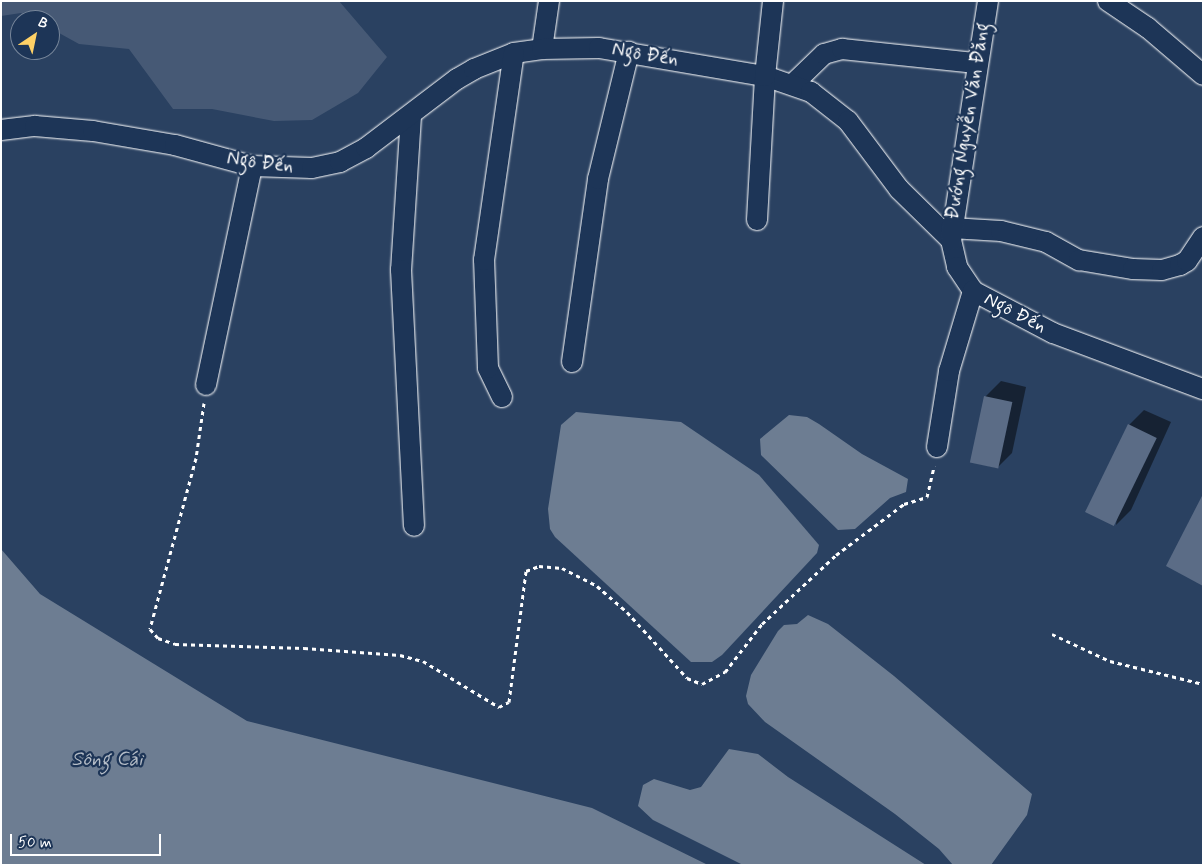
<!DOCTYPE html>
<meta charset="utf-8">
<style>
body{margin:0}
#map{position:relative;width:1204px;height:866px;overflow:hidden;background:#2a4161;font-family:Mynerve,sans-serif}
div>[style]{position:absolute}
.green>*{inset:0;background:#465975}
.water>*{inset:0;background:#6d7d92}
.shadow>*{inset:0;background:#0007}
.building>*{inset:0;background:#5b6c86;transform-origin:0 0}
.path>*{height:3px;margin-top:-1.5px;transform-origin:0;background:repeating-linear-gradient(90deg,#fff 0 4px,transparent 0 8px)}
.roads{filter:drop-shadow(0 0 1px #fff) drop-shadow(0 0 1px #fff)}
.minor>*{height:20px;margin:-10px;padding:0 10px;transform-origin:10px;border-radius:10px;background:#1d3557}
span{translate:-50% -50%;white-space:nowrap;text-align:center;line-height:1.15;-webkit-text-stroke:4.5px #1d3557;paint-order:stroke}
.street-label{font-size:19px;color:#fff}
.water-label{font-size:20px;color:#b6bec8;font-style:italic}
.frame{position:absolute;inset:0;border:2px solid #fff;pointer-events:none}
.north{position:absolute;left:10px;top:10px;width:50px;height:50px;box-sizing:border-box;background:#1d3557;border:1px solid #77869a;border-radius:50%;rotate:34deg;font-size:14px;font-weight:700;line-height:20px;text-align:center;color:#fff}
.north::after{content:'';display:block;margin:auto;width:18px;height:22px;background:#ffd166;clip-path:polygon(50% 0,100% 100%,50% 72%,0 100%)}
.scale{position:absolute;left:10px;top:834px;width:151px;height:22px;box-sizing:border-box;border:2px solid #fff;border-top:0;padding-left:6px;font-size:15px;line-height:18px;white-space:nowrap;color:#fff;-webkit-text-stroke:4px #1d3557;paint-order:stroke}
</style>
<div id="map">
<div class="green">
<div style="clip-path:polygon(1px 1px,339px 1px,387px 57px,358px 93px,312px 120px,274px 121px,212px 109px,173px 109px,129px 49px,79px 44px,50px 28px,50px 20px,34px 20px,21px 13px,1px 16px)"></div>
</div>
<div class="water">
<div style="clip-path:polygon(576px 412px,681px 422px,759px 475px,819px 545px,817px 553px,722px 655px,712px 662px,691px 662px,555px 537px,550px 529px,548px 509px,561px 425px)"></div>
<div style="clip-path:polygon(789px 415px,807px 417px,819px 424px,862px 454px,908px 479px,906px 492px,890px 498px,855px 529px,838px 530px,761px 455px,760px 439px)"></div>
<div style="clip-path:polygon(1px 549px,40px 594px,247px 721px,592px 808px,708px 865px,1px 865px)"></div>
<div style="clip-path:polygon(808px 615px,828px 624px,894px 676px,1032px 794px,1027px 815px,991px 865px,953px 865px,939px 849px,895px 814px,765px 722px,748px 704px,746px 696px,751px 675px,778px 631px,784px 625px,797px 624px)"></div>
<div style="clip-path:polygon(729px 749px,758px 754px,788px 777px,926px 865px,743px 865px,653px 820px,638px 806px,643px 785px,654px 779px,690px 790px,701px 787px)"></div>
</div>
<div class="shadow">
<div style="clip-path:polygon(1001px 381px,1026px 387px,1012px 453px,997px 468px,971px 462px,986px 396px)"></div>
<div style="clip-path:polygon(1144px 410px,1171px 422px,1131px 510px,1116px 525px,1129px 425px)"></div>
</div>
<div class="building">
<div style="left:984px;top:396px;width:29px;height:68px;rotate:12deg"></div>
<div style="left:1128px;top:424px;width:32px;height:98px;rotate:26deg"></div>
<div style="clip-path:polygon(1203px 494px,1203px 586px,1166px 566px)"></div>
</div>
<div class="path">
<div style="left:204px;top:403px;width:56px;rotate:98.3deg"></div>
<div style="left:196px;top:458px;width:177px;rotate:105.1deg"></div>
<div style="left:150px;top:629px;width:12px;rotate:48deg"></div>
<div style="left:158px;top:638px;width:18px;rotate:19deg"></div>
<div style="left:175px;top:644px;width:129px;rotate:1.8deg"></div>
<div style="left:304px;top:648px;width:96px;rotate:4.2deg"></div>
<div style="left:400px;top:655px;width:24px;rotate:15deg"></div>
<div style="left:423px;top:661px;width:89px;rotate:31.2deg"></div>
<div style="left:499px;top:707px;width:11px;rotate:-27deg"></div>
<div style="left:509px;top:702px;width:132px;rotate:-82.6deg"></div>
<div style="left:526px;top:571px;width:14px;rotate:-21deg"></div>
<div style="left:539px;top:566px;width:23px;rotate:5deg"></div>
<div style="left:562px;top:568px;width:39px;rotate:27deg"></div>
<div style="left:597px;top:586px;width:40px;rotate:41deg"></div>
<div style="left:627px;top:612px;width:89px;rotate:47.7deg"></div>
<div style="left:687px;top:678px;width:16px;rotate:22deg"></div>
<div style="left:702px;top:684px;width:26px;rotate:-28deg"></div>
<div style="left:725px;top:672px;width:61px;rotate:-52.4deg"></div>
<div style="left:762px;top:624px;width:101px;rotate:-43deg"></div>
<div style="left:836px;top:555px;width:85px;rotate:-36.9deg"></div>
<div style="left:904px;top:504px;width:24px;rotate:-17deg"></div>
<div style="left:927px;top:497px;width:32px;rotate:-77deg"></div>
<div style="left:1052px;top:634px;width:64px;rotate:25deg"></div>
<div style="left:1110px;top:661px;width:96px;rotate:13.9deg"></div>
</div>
<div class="roads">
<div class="minor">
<div style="left:1108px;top:1px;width:48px;rotate:34deg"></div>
<div style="left:1148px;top:28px;width:72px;rotate:40.5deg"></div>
<div style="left:542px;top:49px;width:49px;rotate:-81.7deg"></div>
<div style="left:793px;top:84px;width:43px;rotate:-44.1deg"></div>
<div style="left:824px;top:54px;width:19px;rotate:-16deg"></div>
<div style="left:842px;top:49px;width:135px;rotate:6deg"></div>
<div style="left:411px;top:116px;width:154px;rotate:93.7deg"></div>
<div style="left:401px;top:270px;width:256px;rotate:87.1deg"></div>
<div style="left:1px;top:130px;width:34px;rotate:-7deg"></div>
<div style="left:35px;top:126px;width:58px;rotate:4.9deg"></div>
<div style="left:93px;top:131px;width:83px;rotate:9.7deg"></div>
<div style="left:175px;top:145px;width:80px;rotate:15.3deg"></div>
<div style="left:252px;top:166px;width:60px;rotate:1.9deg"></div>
<div style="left:312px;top:168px;width:29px;rotate:-12deg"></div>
<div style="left:340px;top:162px;width:30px;rotate:-28deg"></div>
<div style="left:366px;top:148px;width:114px;rotate:-37.2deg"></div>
<div style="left:457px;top:79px;width:20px;rotate:-30deg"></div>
<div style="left:474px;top:69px;width:43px;rotate:-21.8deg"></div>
<div style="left:514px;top:53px;width:28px;rotate:-8deg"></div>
<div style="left:542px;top:49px;width:57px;rotate:-1deg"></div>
<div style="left:599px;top:48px;width:168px;rotate:9.6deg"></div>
<div style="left:765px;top:76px;width:49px;rotate:19.2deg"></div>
<div style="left:811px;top:92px;width:47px;rotate:38.1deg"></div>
<div style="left:848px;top:121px;width:85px;rotate:53.1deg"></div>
<div style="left:899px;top:189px;width:73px;rotate:44.4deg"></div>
<div style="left:951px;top:240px;width:28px;rotate:77deg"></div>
<div style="left:957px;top:267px;width:29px;rotate:56deg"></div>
<div style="left:973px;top:291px;width:90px;rotate:27.7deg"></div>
<div style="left:1053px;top:333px;width:160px;rotate:20.5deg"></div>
<div style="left:757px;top:220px;width:144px;rotate:-86.8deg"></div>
<div style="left:765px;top:76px;width:75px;rotate:-83.9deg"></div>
<div style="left:951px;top:228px;width:50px;rotate:3.4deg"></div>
<div style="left:1001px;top:231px;width:46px;rotate:13.7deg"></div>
<div style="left:1046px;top:242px;width:38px;rotate:29deg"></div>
<div style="left:1079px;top:260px;width:55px;rotate:9.5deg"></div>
<div style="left:1133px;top:269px;width:29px;rotate:2deg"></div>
<div style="left:1162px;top:270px;width:19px;rotate:-16deg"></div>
<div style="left:1180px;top:265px;width:8px;rotate:-30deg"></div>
<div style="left:1187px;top:261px;width:29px;rotate:-56deg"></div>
<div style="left:951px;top:240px;width:242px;rotate:-81.2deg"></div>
<div style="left:572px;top:362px;width:185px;rotate:-81.9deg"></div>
<div style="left:598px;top:179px;width:131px;rotate:-76.3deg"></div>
<div style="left:206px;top:385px;width:224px;rotate:-78.1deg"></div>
<div style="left:502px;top:397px;width:32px;rotate:-116deg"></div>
<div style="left:488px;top:368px;width:108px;rotate:-92.1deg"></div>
<div style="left:484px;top:260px;width:209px;rotate:-81.8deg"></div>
<div style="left:937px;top:447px;width:77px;rotate:-81deg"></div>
<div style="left:949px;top:371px;width:84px;rotate:-73.3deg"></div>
</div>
</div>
<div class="street-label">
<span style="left:645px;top:55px;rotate:9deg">Ngô Đến</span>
<span style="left:968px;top:121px;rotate:-81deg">Đướng Nguyễn Văn Đăng</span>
<span style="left:260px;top:163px;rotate:7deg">Ngô Đến</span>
<span style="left:1015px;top:313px;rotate:27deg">Ngô Đến</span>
</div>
<div class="water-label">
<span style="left:107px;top:759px">Sông Cái</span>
</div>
<div class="frame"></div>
<div class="north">B</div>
<div class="scale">50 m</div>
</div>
